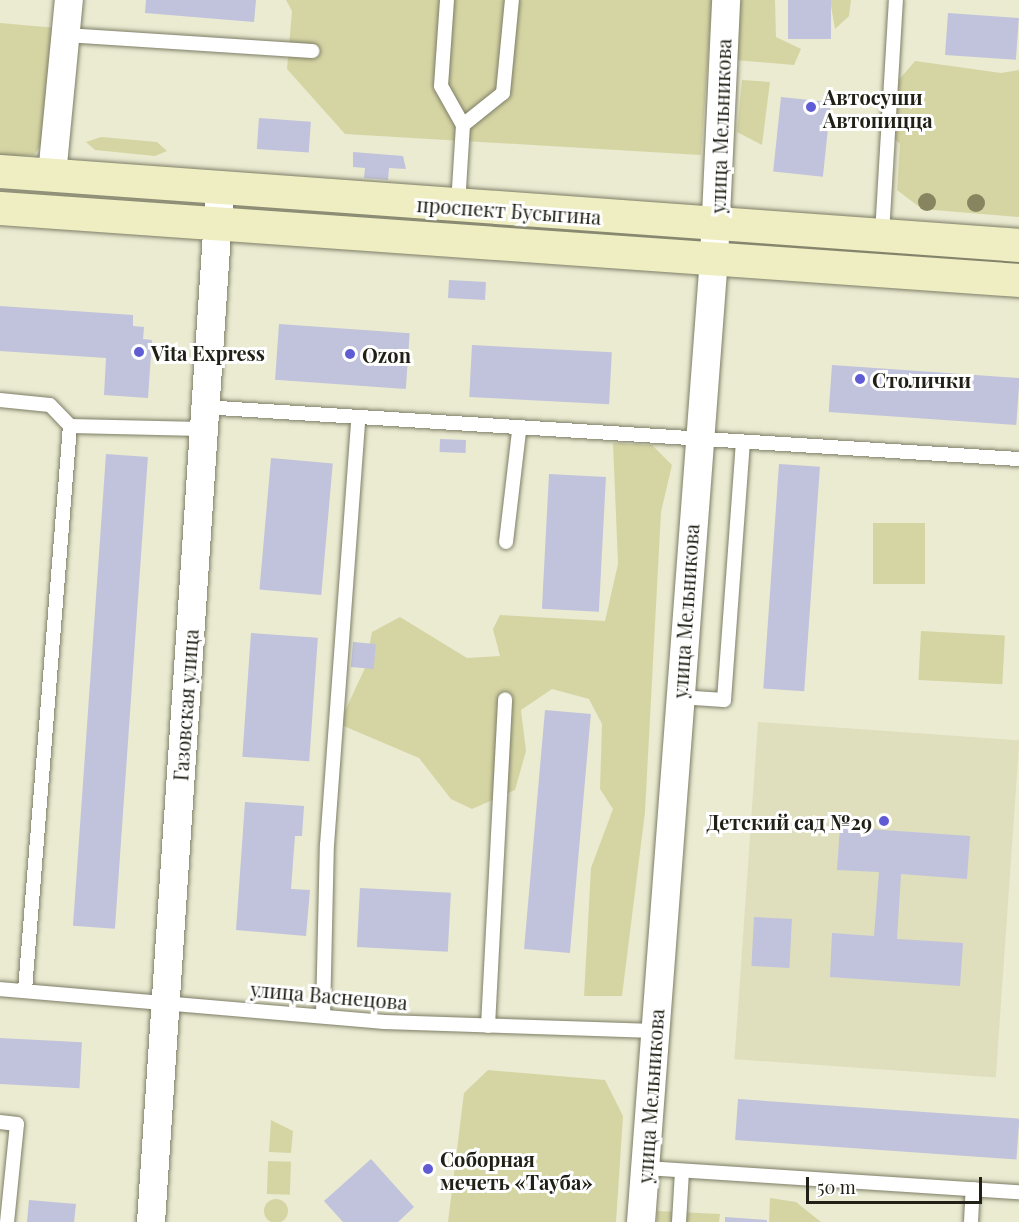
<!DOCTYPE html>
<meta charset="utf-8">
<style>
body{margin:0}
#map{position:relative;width:1019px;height:1222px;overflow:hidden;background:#eaebd1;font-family:"Playfair Display",serif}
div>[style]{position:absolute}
.built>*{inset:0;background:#dfdfbe;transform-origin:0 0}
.green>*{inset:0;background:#d5d5a4;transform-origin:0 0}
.round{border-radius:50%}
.building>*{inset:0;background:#c0c3db;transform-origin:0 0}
.roads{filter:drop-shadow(0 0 2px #7e7e67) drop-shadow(0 0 2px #7e7e67)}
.lane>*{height:14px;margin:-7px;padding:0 7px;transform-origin:7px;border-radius:7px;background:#fff}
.street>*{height:28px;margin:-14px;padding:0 14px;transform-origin:14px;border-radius:14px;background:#fff}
.secondary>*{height:33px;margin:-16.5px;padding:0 16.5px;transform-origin:16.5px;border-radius:16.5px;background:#efeec2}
.trees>*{width:18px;height:18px;margin:-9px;border-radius:50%;background:#86855f}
.dots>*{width:16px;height:16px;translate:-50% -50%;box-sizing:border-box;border:3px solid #fff;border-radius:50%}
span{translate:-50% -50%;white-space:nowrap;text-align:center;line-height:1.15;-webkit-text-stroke:6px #fff;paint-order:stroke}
.poi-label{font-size:20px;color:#202016;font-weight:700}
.left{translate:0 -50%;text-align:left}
.right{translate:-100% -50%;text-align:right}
.street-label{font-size:20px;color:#202016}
.scale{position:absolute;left:806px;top:1177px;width:176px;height:27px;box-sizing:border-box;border:3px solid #202016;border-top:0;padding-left:8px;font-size:18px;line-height:21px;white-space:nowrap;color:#202016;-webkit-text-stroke:4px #fff;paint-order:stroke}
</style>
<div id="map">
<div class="built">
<div style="left:758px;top:722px;width:262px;height:338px;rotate:4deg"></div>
</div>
<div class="green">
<div style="clip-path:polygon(286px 0,712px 0,701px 155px,345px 134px,287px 69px,292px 11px)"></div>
<div style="clip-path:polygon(723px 0,775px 0,776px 37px,801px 49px,794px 65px,735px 60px)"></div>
<div style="clip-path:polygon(830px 0,851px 0,849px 16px,835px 29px)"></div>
<div style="clip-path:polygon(0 23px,57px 28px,43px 142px,34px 155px,0 157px)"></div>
<div style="clip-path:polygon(915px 61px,1001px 73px,1019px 70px,1019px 217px,922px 209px,897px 190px,900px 144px,880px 125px,881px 101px)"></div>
<div style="clip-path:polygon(742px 80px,770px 82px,762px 145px,737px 132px)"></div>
<div style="clip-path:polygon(101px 137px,157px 142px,167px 151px,155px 156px,95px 150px,86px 142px)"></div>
<div style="clip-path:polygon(613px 443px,652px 445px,672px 465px,661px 512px,645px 812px,622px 996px,584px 996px,591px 868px,613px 809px,600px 789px,602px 724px,589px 699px,552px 689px,521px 710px,526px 751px,515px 790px,472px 809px,451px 799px,419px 758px,339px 724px,365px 668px,372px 632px,400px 617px,467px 658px,500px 656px,493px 629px,500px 615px,605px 621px,618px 564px)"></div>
<div style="left:925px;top:523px;width:61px;height:52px;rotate:90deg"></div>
<div style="left:921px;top:631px;width:84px;height:49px;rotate:3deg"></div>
<div style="clip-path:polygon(488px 1070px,605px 1080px,623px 1116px,616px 1222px,448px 1222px,464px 1093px)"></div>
<div style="clip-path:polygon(271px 1120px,293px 1131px,291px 1153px,269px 1152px)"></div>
<div style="left:268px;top:1161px;width:23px;height:33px;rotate:2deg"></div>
<div style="clip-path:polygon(770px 1198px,796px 1202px,821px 1222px,769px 1222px)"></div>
<div class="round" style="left:264px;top:1199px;width:24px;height:24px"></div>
<div style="clip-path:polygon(657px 1211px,720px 1214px,719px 1222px,657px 1222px)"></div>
</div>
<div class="building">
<div style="clip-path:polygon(146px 0,256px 0,254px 22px,145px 13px)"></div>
<div style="left:788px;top:0;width:43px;height:39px"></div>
<div style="left:948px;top:13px;width:71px;height:42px;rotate:4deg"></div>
<div style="left:781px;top:97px;width:50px;height:75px;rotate:6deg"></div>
<div style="left:259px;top:118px;width:52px;height:31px;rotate:4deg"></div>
<div style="clip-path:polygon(353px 152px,403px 156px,406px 169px,389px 168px,388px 180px,364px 178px,365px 168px,353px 167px)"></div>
<div style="left:449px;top:280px;width:37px;height:18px;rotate:3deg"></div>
<div style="clip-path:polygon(0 306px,133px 315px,133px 326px,144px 327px,143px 339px,152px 340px,148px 398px,104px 395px,106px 358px,0 351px)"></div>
<div style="left:279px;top:324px;width:131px;height:56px;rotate:4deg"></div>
<div style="left:472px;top:345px;width:140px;height:52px;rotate:3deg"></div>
<div style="left:832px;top:365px;width:188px;height:47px;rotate:4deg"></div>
<div style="left:440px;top:439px;width:26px;height:13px;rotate:2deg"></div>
<div style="left:106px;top:454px;width:42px;height:473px;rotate:4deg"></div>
<div style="left:271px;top:458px;width:62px;height:132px;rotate:5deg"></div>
<div style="left:779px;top:464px;width:41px;height:225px;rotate:4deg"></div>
<div style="left:549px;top:474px;width:57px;height:135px;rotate:3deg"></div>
<div style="left:251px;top:633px;width:67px;height:124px;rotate:4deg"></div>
<div style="left:353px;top:642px;width:23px;height:25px;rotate:5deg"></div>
<div style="left:545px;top:710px;width:46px;height:240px;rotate:5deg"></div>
<div style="clip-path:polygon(245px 802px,304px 806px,302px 836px,295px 836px,291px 889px,310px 890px,306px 936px,236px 930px)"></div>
<div style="clip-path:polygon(840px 827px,970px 836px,967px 879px,901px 874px,897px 939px,963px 943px,960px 986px,830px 977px,832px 933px,874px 936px,879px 872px,837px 870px)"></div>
<div style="left:360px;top:888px;width:91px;height:59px;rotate:3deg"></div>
<div style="left:754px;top:917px;width:38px;height:49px;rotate:3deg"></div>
<div style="left:0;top:1038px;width:82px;height:46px;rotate:3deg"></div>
<div style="left:738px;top:1099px;width:282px;height:41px;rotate:4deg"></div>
<div style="clip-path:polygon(371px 1159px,414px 1207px,398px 1222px,343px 1222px,324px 1201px)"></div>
<div style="clip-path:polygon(29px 1200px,76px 1204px,74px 1222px,27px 1222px)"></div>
<div style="clip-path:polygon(725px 1217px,767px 1220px,767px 1222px,725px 1222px)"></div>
</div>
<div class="roads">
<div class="lane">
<div style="left:447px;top:0;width:86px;rotate:94deg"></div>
<div style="left:441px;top:86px;width:45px;rotate:60.6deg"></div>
<div style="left:463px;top:125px;width:80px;rotate:93.6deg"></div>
<div style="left:65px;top:35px;width:248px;rotate:3.7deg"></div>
<div style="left:463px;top:125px;width:51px;rotate:-38.7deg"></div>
<div style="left:503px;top:93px;width:93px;rotate:-84.5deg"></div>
<div style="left:882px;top:234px;width:234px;rotate:-86.6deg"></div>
<div style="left:0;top:400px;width:50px;rotate:5.7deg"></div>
<div style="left:50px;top:405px;width:29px;rotate:46deg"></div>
<div style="left:70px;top:426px;width:132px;rotate:1.3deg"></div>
<div style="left:203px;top:407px;width:818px;rotate:3.65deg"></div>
<div style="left:506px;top:542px;width:112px;rotate:-83.3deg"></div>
<div style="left:679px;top:697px;width:45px;rotate:3.8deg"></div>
<div style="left:724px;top:700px;width:257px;rotate:-85.8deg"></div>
<div style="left:0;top:989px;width:385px;rotate:4.9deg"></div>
<div style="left:384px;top:1022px;width:271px;rotate:1.9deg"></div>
<div style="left:25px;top:990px;width:566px;rotate:-85.44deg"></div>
<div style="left:323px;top:1016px;width:171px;rotate:-88.7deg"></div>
<div style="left:327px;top:845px;width:426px;rotate:-85.8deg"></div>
<div style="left:488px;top:1026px;width:327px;rotate:-87deg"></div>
<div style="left:0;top:1122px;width:17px;rotate:7deg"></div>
<div style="left:17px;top:1124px;width:99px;rotate:95.8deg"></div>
<div style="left:645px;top:1168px;width:375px;rotate:3.7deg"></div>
<div style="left:679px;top:1222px;width:51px;rotate:-86.6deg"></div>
<div style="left:971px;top:1222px;width:33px;rotate:-87deg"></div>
</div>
<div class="street">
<div style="left:52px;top:175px;width:176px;rotate:-84.5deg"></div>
<div style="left:151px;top:1222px;width:1036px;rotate:-86.18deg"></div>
<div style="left:641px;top:1222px;width:967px;rotate:-85.67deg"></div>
<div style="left:714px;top:258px;width:258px;rotate:-87.3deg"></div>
</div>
<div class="secondary">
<div style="left:0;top:171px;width:1022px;rotate:4.15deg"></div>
<div style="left:0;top:208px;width:1022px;rotate:4.04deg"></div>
</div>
</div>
<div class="trees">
<div style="left:927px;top:202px"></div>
<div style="left:976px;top:203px"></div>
</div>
<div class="dots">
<div style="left:811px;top:107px;background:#5f5cd4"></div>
<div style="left:139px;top:352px;background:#5f5cd4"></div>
<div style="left:350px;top:354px;background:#5f5cd4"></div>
<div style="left:860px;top:379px;background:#5f5cd4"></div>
<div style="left:884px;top:821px;background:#5f5cd4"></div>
<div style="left:428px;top:1169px;background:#5f5cd4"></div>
</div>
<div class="poi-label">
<span class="left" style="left:823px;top:108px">Автосуши<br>Автопицца</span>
<span class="left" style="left:151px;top:352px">Vita Express</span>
<span class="left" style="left:362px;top:354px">Ozon</span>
<span class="left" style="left:872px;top:379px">Столички</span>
<span class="right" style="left:872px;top:821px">Детский сад №29</span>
<span class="left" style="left:440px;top:1170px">Соборная<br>мечеть «Тауба»</span>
</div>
<div class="street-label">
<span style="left:720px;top:126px;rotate:-88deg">улица Мельникова</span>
<span style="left:509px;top:210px;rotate:4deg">проспект Бусыгина</span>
<span style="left:685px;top:611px;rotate:-86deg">улица Мельникова</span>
<span style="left:185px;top:705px;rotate:-86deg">Газовская улица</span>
<span style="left:329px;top:995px;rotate:5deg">улица Васнецова</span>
<span style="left:650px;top:1096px;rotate:-86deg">улица Мельникова</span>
</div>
<div class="scale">50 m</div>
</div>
